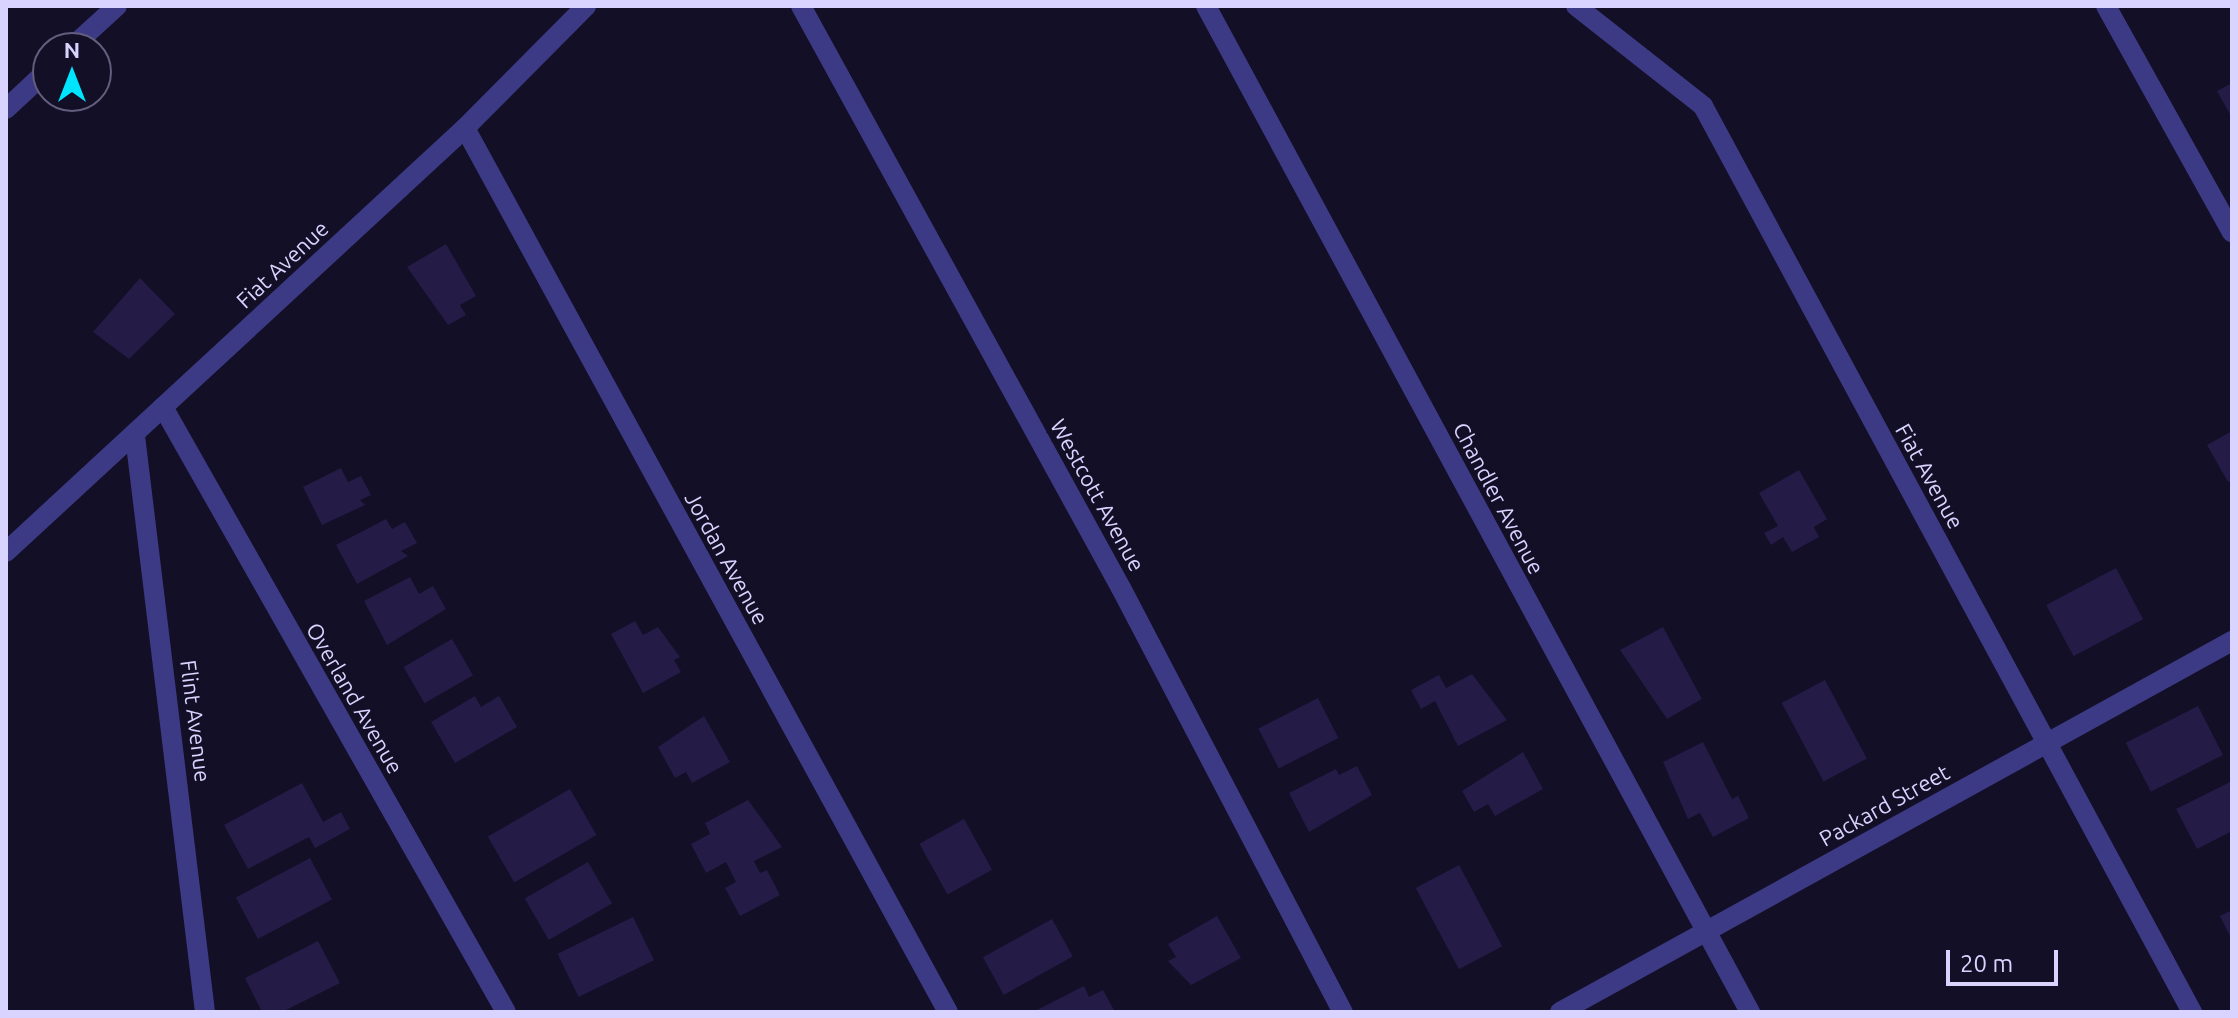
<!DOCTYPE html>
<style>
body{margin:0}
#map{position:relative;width:2238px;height:1018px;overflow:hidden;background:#130f26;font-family:Ubuntu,sans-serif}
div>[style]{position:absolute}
.building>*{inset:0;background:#241b47;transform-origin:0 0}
.street>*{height:20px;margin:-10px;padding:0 10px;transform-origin:10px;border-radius:10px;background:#3d3a85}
span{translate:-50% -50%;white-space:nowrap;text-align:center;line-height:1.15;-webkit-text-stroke:6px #130f26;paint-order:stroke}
.street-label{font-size:22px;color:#d9d4ff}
.frame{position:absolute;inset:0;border:8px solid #d9d4ff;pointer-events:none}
.north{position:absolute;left:32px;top:32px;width:80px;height:80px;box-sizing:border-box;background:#130f26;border:2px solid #625e7d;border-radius:50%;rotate:0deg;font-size:22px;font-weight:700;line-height:32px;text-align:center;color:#d9d4ff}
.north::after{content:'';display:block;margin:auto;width:28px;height:36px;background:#00e5ff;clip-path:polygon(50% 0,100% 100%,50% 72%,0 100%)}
.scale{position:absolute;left:1946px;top:950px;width:112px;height:36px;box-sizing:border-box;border:4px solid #d9d4ff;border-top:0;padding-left:10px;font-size:24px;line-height:28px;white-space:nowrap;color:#d9d4ff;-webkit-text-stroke:6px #130f26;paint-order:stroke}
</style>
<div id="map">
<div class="building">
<div style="clip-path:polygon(2232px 83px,2232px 118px,2217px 91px)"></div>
<div style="clip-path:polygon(446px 244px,476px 296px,460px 305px,466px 315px,448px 325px,407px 267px)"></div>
<div style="clip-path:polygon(140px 278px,175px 314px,129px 359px,93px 332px)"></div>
<div style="clip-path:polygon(2232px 431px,2232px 480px,2228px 482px,2207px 445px)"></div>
<div style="clip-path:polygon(341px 468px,348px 482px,361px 476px,371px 495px,360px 500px,365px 505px,322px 525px,303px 487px)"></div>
<div style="clip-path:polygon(1799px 470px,1827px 519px,1814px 527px,1819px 537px,1792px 552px,1783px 537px,1771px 545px,1764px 533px,1778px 526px,1759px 493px)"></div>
<div style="clip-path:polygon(386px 519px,392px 529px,405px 522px,417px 543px,401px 551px,408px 556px,357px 584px,336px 545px)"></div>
<div style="left:2116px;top:568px;width:58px;height:79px;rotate:62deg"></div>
<div style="clip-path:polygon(410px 577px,419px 594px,433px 586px,446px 609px,387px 645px,364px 601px)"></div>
<div style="clip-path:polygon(635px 621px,643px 635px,658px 627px,680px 657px,674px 660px,681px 672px,643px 693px,611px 634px)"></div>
<div style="clip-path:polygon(1663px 627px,1702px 699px,1667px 719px,1620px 650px)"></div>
<div style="left:452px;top:639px;width:42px;height:56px;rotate:60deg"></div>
<div style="clip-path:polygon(1472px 674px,1507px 720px,1458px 746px,1435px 701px,1421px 709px,1411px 690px,1439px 675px,1446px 688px)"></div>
<div style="left:1825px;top:680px;width:89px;height:49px;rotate:62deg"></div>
<div style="clip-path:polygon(475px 696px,481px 707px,499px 696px,517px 727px,455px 763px,431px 722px)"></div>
<div style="left:1318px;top:698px;width:45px;height:67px;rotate:63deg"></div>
<div style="left:2198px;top:706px;width:55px;height:81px;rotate:63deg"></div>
<div style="clip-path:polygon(704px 716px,730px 762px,692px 783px,686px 772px,675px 778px,658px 747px)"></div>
<div style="clip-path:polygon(1703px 742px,1732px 799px,1738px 796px,1749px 818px,1713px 837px,1700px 813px,1688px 819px,1663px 762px)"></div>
<div style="clip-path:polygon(1523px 752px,1543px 789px,1495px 816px,1488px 804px,1474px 812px,1462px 791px)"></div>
<div style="clip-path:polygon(1357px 766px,1372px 795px,1309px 832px,1289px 793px,1336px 769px,1339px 775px)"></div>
<div style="clip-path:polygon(2232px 781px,2232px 831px,2197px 849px,2176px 809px)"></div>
<div style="clip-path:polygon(302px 783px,323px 822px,341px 812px,350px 829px,315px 848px,309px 837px,248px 869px,224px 825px)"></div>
<div style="left:570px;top:789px;width:53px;height:95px;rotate:60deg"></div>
<div style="clip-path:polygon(748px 800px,782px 847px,754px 861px,760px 873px,767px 870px,780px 895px,740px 916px,725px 888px,736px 882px,726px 862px,706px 873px,691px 844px,710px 834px,705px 823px)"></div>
<div style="left:964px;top:819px;width:58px;height:51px;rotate:61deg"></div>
<div style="left:310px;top:858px;width:47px;height:84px;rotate:62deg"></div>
<div style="left:588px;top:862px;width:48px;height:73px;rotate:60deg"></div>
<div style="left:1459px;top:865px;width:92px;height:49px;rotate:62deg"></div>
<div style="clip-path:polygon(2232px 910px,2232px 940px,2220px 916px)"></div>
<div style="clip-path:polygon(1217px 916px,1241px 958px,1191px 985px,1168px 961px,1176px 957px,1168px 944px)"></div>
<div style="left:633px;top:917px;width:48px;height:84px;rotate:64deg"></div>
<div style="left:1052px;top:919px;width:43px;height:79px;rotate:61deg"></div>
<div style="clip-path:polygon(318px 941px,340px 983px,282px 1012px,262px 1012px,245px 978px)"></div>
<div style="clip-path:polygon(1084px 986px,1089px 997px,1103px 990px,1114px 1010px,1033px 1012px)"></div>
</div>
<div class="street">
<div style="left:801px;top:6px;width:664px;rotate:61.2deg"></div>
<div style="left:1121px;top:588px;width:479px;rotate:62.4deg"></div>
<div style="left:1206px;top:6px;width:1144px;rotate:61.6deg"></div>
<div style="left:1576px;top:6px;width:162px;rotate:38.2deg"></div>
<div style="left:1703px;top:106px;width:1030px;rotate:61.64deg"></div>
<div style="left:2106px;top:6px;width:259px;rotate:60.9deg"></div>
<div style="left:71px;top:48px;width:62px;rotate:-42.4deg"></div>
<div style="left:6px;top:109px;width:57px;rotate:-42.9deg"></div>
<div style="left:465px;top:128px;width:1007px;rotate:61.35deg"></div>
<div style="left:163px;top:407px;width:695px;rotate:60.45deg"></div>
<div style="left:135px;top:436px;width:580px;rotate:83.07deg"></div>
<div style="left:6px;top:552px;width:625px;rotate:-42.73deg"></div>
<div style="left:465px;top:128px;width:172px;rotate:-45.2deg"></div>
<div style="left:1560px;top:1012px;width:768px;rotate:-28.9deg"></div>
</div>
<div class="street-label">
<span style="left:282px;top:264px;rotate:-43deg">Fiat Avenue</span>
<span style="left:1930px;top:476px;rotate:61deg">Fiat Avenue</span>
<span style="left:1098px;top:495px;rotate:61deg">Westcott Avenue</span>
<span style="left:1499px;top:498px;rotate:62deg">Chandler Avenue</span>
<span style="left:727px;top:558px;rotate:61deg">Jordan Avenue</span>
<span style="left:355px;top:698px;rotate:60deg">Overland Avenue</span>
<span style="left:196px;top:721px;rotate:83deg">Flint Avenue</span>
<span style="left:1884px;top:805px;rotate:-29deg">Packard Street</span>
</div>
<div class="frame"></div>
<div class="north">N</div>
<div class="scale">20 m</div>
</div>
